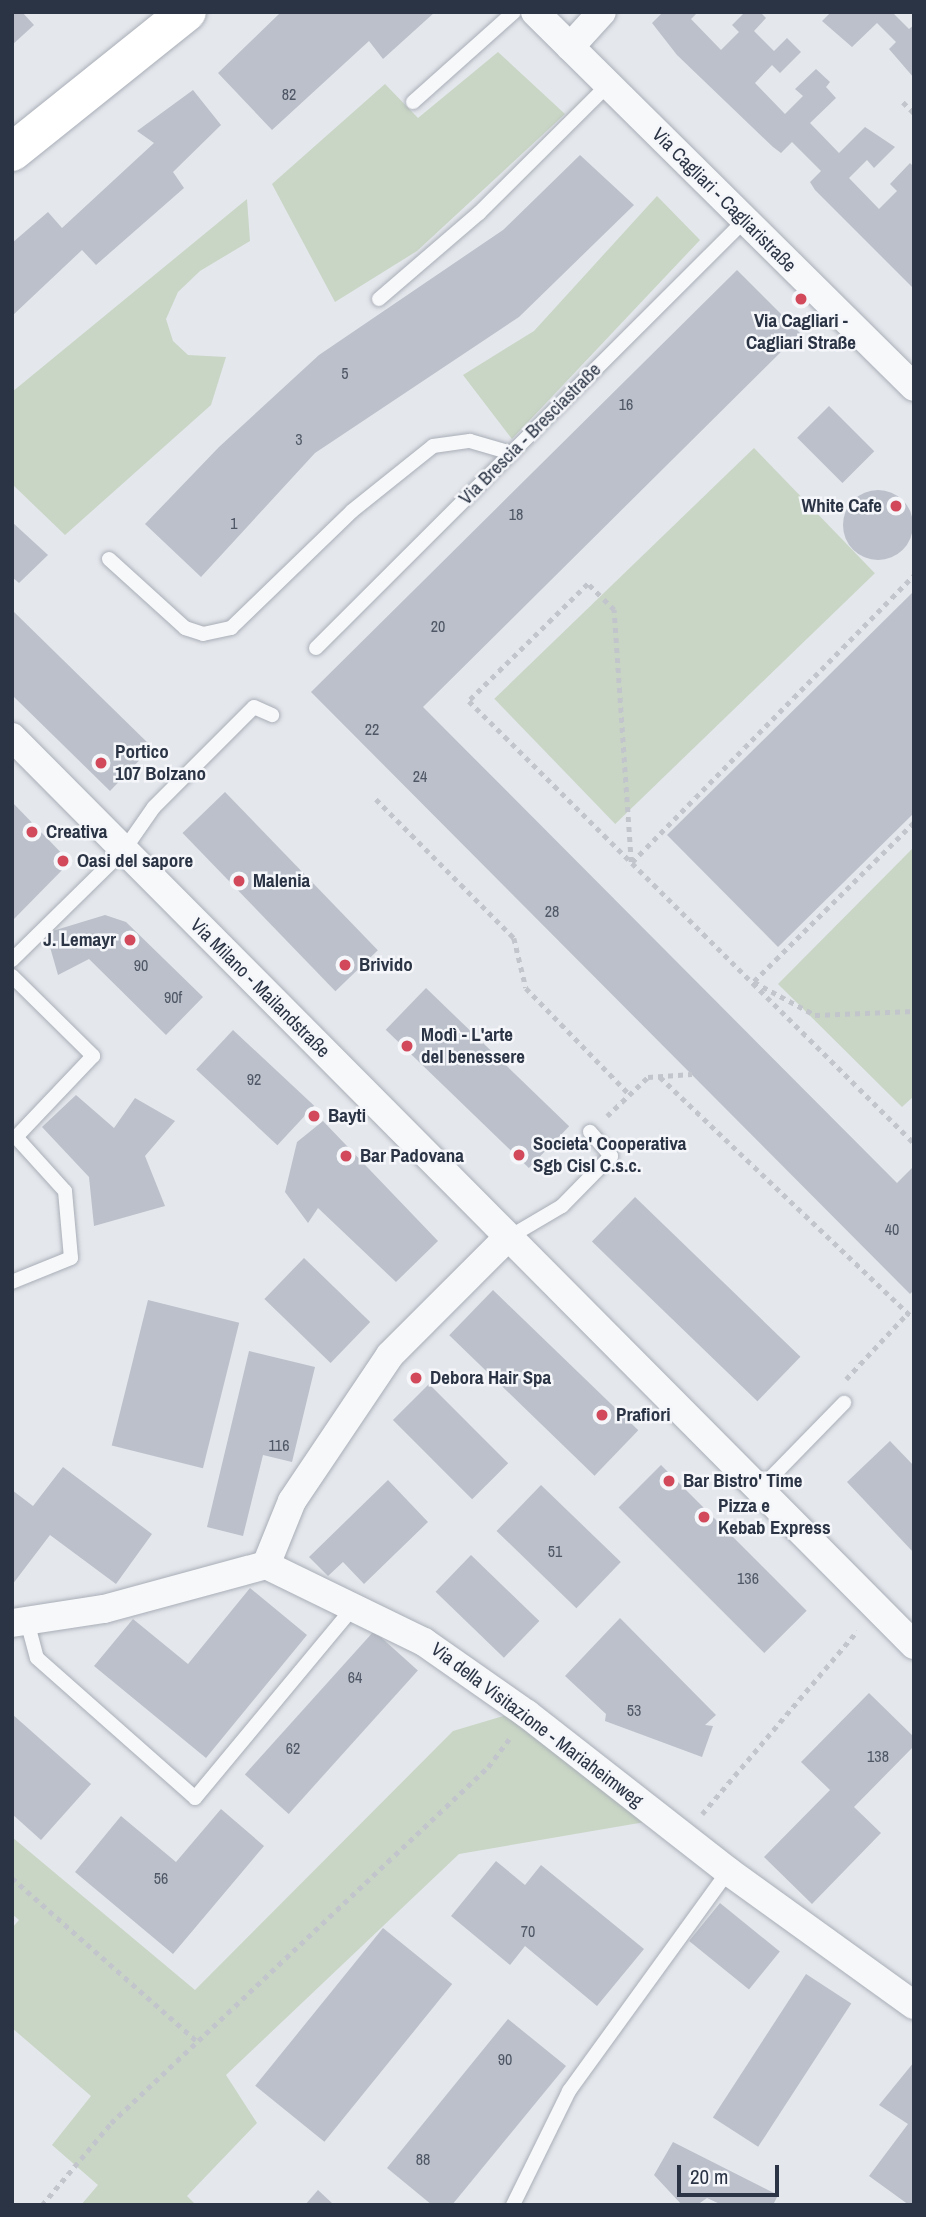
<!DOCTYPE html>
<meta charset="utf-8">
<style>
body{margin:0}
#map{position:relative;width:926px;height:2217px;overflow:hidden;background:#e4e7ec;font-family:"Archivo Narrow",sans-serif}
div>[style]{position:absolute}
.green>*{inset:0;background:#c9d6c5;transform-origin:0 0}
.building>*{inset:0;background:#bbc0ca;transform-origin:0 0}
.round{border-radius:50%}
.path>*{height:4.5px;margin-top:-2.25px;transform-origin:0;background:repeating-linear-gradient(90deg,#c2c5cb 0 5px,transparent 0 10px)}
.roads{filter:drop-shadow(0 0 2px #a9aeb7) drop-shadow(0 0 2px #a9aeb7)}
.lane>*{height:14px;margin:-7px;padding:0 7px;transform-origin:7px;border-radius:7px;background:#f7f8fa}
.street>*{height:28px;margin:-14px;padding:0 14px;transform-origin:14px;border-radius:14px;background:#f7f8fa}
.secondary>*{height:38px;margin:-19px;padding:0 19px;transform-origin:19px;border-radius:19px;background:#fff}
.dots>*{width:19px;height:19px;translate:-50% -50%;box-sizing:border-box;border:4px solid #f4f6f9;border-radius:50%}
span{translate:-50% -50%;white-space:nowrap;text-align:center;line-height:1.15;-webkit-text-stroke:5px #f4f6f9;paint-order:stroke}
.number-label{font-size:16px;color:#4f5766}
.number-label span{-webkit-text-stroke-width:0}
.street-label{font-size:19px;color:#2b3445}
.poi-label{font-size:19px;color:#2b3445;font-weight:700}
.right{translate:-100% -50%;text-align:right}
.left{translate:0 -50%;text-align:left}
.frame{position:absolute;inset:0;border:14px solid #2b3445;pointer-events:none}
.scale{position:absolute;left:677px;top:2165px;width:102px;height:32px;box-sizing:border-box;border:4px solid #2b3445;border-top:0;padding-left:9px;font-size:21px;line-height:24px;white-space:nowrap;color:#2b3445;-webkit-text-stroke:5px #f4f6f9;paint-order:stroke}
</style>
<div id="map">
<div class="green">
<div style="clip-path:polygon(498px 52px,565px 114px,417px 251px,335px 302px,272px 184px,385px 84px,418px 118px)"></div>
<div style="clip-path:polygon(657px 196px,700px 240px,512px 439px,463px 375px,534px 331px)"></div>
<div style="clip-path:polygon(247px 199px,250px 241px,200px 271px,178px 292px,166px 319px,173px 341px,188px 355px,226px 357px,211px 405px,65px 535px,12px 484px,12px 392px)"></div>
<div style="left:754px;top:448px;width:174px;height:361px;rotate:46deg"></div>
<div style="clip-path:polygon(914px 847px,914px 1096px,902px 1107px,778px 984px)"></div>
<div style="clip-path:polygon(510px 1714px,645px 1822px,459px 1854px,226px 2075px,257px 2123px,187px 2196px,196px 2205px,81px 2205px,98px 2185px,52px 2145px,91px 2096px,12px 2028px,12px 1928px,19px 1920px,12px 1914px,12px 1837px,195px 1990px,453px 1731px)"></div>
</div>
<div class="building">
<div style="clip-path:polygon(12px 12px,22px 12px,34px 25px,12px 45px)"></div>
<div style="clip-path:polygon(281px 12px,435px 12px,383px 59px,369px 41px,272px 130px,218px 73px)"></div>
<div style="clip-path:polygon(663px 12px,698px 12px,691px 19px,721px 50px,739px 32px,732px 25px,745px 12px,760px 12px,766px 18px,754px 31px,774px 51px,787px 38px,801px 52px,780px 73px,772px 65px,755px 83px,785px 114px,803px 96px,795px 89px,816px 69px,830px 82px,826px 87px,836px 98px,810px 123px,839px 153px,865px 127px,895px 147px,874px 168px,867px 160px,849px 178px,879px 209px,897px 191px,890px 184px,910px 163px,914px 167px,914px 289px,815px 190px,810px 182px,821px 171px,792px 142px,781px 153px,773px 147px,677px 55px,652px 23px)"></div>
<div style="clip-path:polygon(831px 12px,892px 12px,909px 29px,914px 25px,914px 78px,889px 49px,896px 42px,877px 23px,852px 47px,822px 21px)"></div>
<div style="clip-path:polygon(193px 90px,221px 125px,173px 172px,184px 188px,96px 265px,82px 250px,12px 316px,12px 243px,48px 212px,62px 228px,154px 143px,137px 131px)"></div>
<div style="clip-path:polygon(580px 155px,634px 205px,519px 317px,315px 453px,201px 577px,145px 524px,219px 447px,319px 355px,503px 230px)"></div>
<div style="clip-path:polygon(737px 270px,800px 333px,423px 707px,897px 1183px,914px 1166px,914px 1290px,910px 1294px,311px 692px)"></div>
<div style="left:829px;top:406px;width:64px;height:45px;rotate:45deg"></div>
<div class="round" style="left:843px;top:490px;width:70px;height:70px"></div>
<div style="clip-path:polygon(12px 522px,48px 555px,19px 583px,12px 577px)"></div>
<div style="clip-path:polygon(914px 591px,914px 813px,778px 947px,667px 835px)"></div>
<div style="clip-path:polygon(12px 610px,152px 747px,110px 791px,12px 695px)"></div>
<div style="left:225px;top:792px;width:220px;height:59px;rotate:46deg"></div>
<div style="clip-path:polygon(12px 802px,70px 862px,12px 921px)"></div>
<div style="clip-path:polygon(105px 915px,126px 922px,203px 997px,166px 1035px,89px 959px,58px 975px,46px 933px)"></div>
<div style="left:426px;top:988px;width:199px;height:58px;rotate:44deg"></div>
<div style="left:233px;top:1030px;width:111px;height:54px;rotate:43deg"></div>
<div style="clip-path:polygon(76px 1095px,114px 1128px,135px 1098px,175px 1121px,145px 1156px,165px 1206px,94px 1226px,89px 1177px,42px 1127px)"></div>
<div style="clip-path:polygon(323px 1121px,438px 1241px,396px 1282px,318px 1208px,308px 1223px,285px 1192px,297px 1142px)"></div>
<div style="left:635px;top:1197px;width:230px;height:62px;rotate:44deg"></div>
<div style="left:304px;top:1258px;width:92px;height:57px;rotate:44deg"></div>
<div style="left:493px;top:1290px;width:202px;height:63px;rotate:44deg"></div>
<div style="left:148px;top:1300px;width:94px;height:150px;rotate:14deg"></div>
<div style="clip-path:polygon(249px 1351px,315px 1367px,292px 1462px,263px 1455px,243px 1536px,207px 1527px)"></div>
<div style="left:429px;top:1384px;width:112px;height:51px;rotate:45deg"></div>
<div style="clip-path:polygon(890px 1441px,914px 1466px,914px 1553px,847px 1482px)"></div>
<div style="left:661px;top:1465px;width:206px;height:60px;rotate:45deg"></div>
<div style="clip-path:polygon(63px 1467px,152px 1534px,116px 1584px,50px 1535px,12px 1585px,12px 1490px,33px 1506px)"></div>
<div style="clip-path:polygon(388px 1480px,428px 1522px,364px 1584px,343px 1562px,328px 1576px,309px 1557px)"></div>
<div style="left:541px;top:1485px;width:111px;height:64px;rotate:44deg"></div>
<div style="left:471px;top:1555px;width:95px;height:51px;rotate:44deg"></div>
<div style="clip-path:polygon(250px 1588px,307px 1635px,206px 1758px,94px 1666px,133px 1619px,188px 1664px)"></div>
<div style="clip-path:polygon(620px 1618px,716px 1715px,705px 1725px,713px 1726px,702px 1757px,605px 1721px,606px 1714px,565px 1676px)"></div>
<div style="left:374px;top:1631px;width:59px;height:193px;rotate:42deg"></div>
<div style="clip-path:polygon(869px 1693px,914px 1737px,914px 1746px,854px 1807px,881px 1833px,812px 1904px,764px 1857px,830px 1790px,801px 1762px)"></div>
<div style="clip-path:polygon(12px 1714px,91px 1784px,41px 1840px,12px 1814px)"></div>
<div style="clip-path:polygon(221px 1809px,264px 1846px,173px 1954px,75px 1872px,121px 1816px,176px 1862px)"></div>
<div style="clip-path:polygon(496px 1861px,525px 1885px,541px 1865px,644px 1949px,597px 2006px,525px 1946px,510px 1965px,451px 1916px)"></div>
<div style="left:720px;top:1903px;width:77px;height:49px;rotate:39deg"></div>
<div style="left:383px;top:1928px;width:89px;height:203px;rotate:39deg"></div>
<div style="left:806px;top:1974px;width:54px;height:171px;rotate:33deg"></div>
<div style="clip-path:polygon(508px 2019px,566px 2066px,452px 2205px,432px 2205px,387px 2168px)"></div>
<div style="clip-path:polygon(914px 2062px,914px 2205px,909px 2205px,869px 2176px,908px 2124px,879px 2105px)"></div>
<div style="clip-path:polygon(673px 2142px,778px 2195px,773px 2205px,722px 2205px,707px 2198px,697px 2205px,682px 2205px,654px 2175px)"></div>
<div style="clip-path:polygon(318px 2190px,334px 2205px,305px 2205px)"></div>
</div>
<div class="path">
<div style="left:903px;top:102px;width:16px;rotate:45deg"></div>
<div style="left:376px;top:799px;width:196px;rotate:45.2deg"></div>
<div style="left:514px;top:938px;width:51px;rotate:76.5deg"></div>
<div style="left:526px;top:988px;width:149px;rotate:45.8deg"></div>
<div style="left:914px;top:823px;width:226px;rotate:135.2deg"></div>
<div style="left:754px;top:982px;width:69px;rotate:28.4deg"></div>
<div style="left:815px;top:1015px;width:99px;rotate:-2.3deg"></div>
<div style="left:631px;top:862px;width:253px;rotate:-93.9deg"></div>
<div style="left:614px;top:610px;width:37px;rotate:-135deg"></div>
<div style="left:588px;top:584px;width:167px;rotate:135.5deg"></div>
<div style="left:469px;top:701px;width:626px;rotate:44.81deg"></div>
<div style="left:913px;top:1142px;width:1px;rotate:-45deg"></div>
<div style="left:632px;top:862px;width:402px;rotate:-45.5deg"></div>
<div style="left:660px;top:1077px;width:351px;rotate:43.6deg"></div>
<div style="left:607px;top:1116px;width:57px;rotate:-43.6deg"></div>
<div style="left:648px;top:1077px;width:44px;rotate:-3.9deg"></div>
<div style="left:846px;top:1379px;width:86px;rotate:-46.9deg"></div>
<div style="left:702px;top:1814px;width:240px;rotate:-49.7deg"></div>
<div style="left:12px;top:1878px;width:247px;rotate:41.4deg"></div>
<div style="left:42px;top:2205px;width:107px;rotate:-49.9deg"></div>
<div style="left:111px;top:2123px;width:519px;rotate:-43.36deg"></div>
<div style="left:488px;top:1767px;width:35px;rotate:-53deg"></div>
</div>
<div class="roads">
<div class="lane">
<div style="left:413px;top:102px;width:135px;rotate:-41.7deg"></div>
<div style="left:379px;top:299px;width:132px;rotate:-40.7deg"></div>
<div style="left:479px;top:213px;width:182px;rotate:-44.8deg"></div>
<div style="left:109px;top:559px;width:103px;rotate:42.2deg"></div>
<div style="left:185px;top:628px;width:19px;rotate:18deg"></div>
<div style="left:203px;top:634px;width:29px;rotate:-12deg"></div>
<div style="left:231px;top:628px;width:168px;rotate:-44deg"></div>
<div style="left:352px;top:511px;width:104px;rotate:-38.7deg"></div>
<div style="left:433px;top:446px;width:37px;rotate:-8deg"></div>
<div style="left:470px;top:441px;width:43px;rotate:16.3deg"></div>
<div style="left:316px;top:648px;width:606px;rotate:-44.93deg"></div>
<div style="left:12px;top:960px;width:157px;rotate:-44.5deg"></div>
<div style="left:124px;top:850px;width:52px;rotate:-55.1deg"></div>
<div style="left:154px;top:807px;width:141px;rotate:-45deg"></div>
<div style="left:254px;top:707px;width:20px;rotate:24deg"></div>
<div style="left:12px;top:976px;width:114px;rotate:44.6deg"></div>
<div style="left:93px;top:1056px;width:112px;rotate:133.5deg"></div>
<div style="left:16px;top:1137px;width:73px;rotate:47.8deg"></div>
<div style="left:65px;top:1191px;width:67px;rotate:84.9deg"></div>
<div style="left:71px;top:1258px;width:64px;rotate:157.9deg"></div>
<div style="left:506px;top:1239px;width:65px;rotate:-30.5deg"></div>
<div style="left:562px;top:1206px;width:70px;rotate:-45.6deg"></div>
<div style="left:611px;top:1156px;width:32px;rotate:-131deg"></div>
<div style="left:759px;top:1490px;width:122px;rotate:-45.7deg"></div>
<div style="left:27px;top:1621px;width:38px;rotate:75deg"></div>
<div style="left:37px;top:1658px;width:211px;rotate:41.5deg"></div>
<div style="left:195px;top:1798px;width:247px;rotate:-50.3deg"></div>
<div style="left:513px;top:2205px;width:127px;rotate:-63.8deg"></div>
<div style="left:569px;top:2091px;width:271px;rotate:-54.1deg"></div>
</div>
<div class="street">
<div style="left:535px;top:12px;width:533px;rotate:44.7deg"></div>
<div style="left:570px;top:47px;width:47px;rotate:-47.6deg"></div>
<div style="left:12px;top:737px;width:1280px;rotate:45.19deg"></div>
<div style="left:266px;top:1565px;width:69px;rotate:-67.9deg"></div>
<div style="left:292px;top:1501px;width:176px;rotate:-56.1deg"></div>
<div style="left:390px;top:1355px;width:164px;rotate:-45deg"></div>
<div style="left:12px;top:1623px;width:93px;rotate:-8.7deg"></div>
<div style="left:104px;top:1609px;width:168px;rotate:-15.2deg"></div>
<div style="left:266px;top:1565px;width:176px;rotate:26deg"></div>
<div style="left:424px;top:1642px;width:126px;rotate:35deg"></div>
<div style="left:527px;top:1714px;width:255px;rotate:38deg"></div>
<div style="left:728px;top:1871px;width:229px;rotate:35.8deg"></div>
</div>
<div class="secondary">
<div style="left:12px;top:152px;width:224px;rotate:-38.7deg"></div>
</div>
</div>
<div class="dots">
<div style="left:801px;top:299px;background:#d1495b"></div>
<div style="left:896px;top:506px;background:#d1495b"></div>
<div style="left:101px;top:763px;background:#d1495b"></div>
<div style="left:32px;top:832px;background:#d1495b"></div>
<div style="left:63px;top:861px;background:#d1495b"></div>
<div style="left:239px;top:881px;background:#d1495b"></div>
<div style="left:130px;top:940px;background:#d1495b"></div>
<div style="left:345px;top:965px;background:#d1495b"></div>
<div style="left:407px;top:1046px;background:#d1495b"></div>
<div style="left:314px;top:1116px;background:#d1495b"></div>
<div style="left:519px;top:1155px;background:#d1495b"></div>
<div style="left:346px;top:1156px;background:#d1495b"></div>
<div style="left:416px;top:1378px;background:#d1495b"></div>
<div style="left:602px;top:1415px;background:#d1495b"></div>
<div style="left:669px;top:1481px;background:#d1495b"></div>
<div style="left:704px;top:1517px;background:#d1495b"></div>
</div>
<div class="number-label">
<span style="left:289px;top:94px">82</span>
<span style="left:345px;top:373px">5</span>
<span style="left:626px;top:404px">16</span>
<span style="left:299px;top:439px">3</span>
<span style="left:516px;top:514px">18</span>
<span style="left:234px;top:523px">1</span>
<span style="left:438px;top:626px">20</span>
<span style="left:372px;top:729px">22</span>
<span style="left:420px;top:776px">24</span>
<span style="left:552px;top:911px">28</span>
<span style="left:141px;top:965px">90</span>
<span style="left:173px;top:997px">90f</span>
<span style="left:254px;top:1079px">92</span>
<span style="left:892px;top:1229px">40</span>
<span style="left:279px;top:1445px">116</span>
<span style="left:555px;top:1551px">51</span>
<span style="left:748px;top:1578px">136</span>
<span style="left:355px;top:1677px">64</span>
<span style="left:634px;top:1710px">53</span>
<span style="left:293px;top:1748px">62</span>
<span style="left:878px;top:1756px">138</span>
<span style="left:161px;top:1878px">56</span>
<span style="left:528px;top:1931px">70</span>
<span style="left:505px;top:2059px">90</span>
<span style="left:423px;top:2159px">88</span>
</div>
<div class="street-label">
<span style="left:724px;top:200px;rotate:45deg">Via Cagliari - Cagliaristraße</span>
<span style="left:530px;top:434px;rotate:-45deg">Via Brescia - Bresciastraße</span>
<span style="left:260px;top:988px;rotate:45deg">Via Milano - Mailandstraße</span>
<span style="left:537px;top:1725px;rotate:37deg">Via della Visitazione - Mariaheimweg</span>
</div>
<div class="poi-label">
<span style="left:801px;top:332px">Via Cagliari -<br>Cagliari Straße</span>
<span class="right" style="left:882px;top:506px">White Cafe</span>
<span class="left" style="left:115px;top:763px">Portico<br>107 Bolzano</span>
<span class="left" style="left:46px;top:832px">Creativa</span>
<span class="left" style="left:77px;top:861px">Oasi del sapore</span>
<span class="left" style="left:253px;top:881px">Malenia</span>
<span class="right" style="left:116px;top:940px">J. Lemayr</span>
<span class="left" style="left:359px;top:965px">Brivido</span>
<span class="left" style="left:421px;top:1046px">Modì - L'arte<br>del benessere</span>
<span class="left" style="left:328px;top:1116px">Bayti</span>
<span class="left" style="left:533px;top:1155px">Societa' Cooperativa<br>Sgb Cisl C.s.c.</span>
<span class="left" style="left:360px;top:1156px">Bar Padovana</span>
<span class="left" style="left:430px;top:1378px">Debora Hair Spa</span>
<span class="left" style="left:616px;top:1415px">Prafiori</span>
<span class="left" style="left:683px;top:1481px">Bar Bistro' Time</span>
<span class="left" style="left:718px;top:1517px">Pizza e<br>Kebab Express</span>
</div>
<div class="frame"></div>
<div class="scale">20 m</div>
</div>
